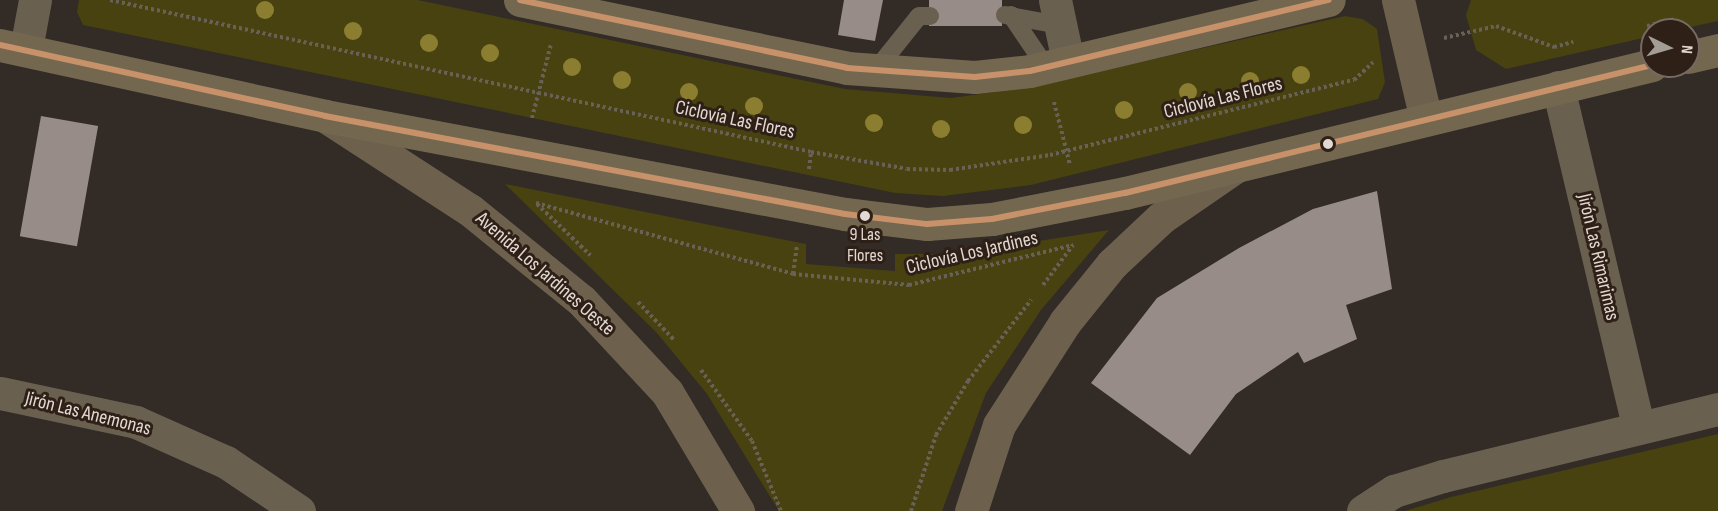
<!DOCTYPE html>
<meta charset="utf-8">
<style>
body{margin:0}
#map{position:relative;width:1718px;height:511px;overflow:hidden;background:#322b26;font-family:"Sofia Sans Condensed",sans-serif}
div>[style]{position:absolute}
.green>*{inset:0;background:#484110}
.building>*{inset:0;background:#988c88;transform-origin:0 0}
.path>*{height:4px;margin-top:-2px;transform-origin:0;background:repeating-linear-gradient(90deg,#6a6156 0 3px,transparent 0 6px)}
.lane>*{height:18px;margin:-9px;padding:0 9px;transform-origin:9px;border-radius:9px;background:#6a6050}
.street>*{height:33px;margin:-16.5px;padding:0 16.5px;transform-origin:16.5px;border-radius:16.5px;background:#6a6050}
.secondary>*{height:33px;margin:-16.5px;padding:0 16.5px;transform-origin:16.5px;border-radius:16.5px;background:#6d614e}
.primary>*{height:33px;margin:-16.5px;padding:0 16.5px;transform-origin:16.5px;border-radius:16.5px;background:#746750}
.bus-1>*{height:6px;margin:-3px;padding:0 3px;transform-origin:3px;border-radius:3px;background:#c7916a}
.trees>*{width:18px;height:18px;margin:-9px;border-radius:50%;background:#8b7e31}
.dots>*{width:16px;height:16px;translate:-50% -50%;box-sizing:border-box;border:3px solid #2e2017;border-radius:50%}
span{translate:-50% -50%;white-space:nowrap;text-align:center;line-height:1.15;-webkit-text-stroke:6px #2e2017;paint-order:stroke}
.bus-label{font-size:18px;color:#e2d9d2}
.street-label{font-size:20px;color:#e2d9d2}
.north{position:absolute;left:1640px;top:18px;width:60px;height:60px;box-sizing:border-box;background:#2e2017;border:2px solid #766a62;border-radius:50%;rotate:95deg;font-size:16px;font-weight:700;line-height:24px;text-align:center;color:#e2d9d2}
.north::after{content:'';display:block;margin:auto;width:21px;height:27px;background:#a49c96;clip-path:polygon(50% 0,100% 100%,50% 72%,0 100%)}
</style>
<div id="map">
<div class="green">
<div style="clip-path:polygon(79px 0,418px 0,845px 89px,951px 98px,1030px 87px,1345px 16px,1363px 19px,1377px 29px,1385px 82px,1378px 99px,1031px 185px,943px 196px,895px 193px,83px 25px,77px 12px)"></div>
<div style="clip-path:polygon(1471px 0,1718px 0,1718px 21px,1677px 30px,1652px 30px,1652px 36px,1506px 69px,1476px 50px,1466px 15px)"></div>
<div style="clip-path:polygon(505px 184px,806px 244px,806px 264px,895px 271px,895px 254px,954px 254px,1109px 230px,1041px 310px,986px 393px,942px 511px,779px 511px,707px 394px,657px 333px)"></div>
<div style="clip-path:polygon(1718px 434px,1718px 511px,1405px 511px,1451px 497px)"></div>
</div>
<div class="building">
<div style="clip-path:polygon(844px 0,883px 0,875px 41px,838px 35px)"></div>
<div style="left:929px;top:0;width:73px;height:26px"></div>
<div style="left:41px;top:116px;width:58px;height:122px;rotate:10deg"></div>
<div style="clip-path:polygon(1377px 191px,1392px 289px,1346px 305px,1357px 339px,1304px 363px,1298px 352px,1236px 394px,1190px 455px,1091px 383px,1157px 298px,1239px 248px,1313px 209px)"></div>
</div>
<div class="path">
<div style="left:110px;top:0;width:717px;rotate:12.23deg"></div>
<div style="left:811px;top:152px;width:97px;rotate:10deg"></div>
<div style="left:907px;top:169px;width:43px;rotate:1.3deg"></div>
<div style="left:950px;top:170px;width:101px;rotate:-8.5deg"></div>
<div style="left:1050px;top:155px;width:313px;rotate:-13.9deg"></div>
<div style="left:1354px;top:80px;width:26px;rotate:-43deg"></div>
<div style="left:1647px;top:26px;width:29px;rotate:-14deg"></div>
<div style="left:1444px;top:38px;width:53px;rotate:-13deg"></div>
<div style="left:1496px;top:26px;width:62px;rotate:19.9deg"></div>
<div style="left:1554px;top:47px;width:20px;rotate:-15deg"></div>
<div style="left:1054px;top:102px;width:65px;rotate:75.7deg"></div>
<div style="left:532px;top:118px;width:76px;rotate:-75.6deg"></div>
<div style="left:809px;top:169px;width:17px;rotate:-83deg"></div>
<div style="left:536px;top:203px;width:267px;rotate:15.4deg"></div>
<div style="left:793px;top:274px;width:117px;rotate:5.4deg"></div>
<div style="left:909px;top:285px;width:169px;rotate:-13.7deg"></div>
<div style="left:537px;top:204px;width:74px;rotate:43.9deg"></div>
<div style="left:793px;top:274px;width:30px;rotate:-82deg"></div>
<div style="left:1043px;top:285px;width:50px;rotate:-53.1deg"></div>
<div style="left:638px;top:302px;width:52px;rotate:46.5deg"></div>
<div style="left:701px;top:370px;width:87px;rotate:54.3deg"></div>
<div style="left:752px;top:441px;width:76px;rotate:67.5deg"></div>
<div style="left:911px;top:511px;width:80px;rotate:-71.8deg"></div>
<div style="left:936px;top:435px;width:63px;rotate:-59.3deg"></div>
<div style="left:968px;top:381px;width:103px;rotate:-52.1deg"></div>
</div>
<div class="lane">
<div style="left:1005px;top:15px;width:55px;rotate:10.5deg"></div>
<div style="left:1011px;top:15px;width:63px;rotate:56.1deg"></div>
<div style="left:875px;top:71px;width:70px;rotate:-51.3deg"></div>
<div style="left:919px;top:16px;width:11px"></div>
</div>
<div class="street">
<div style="left:1055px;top:0;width:62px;rotate:78deg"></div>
<div style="left:26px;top:49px;width:50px;rotate:-79.6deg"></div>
<div style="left:1558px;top:87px;width:348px;rotate:76.7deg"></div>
<div style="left:0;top:393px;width:139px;rotate:12deg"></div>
<div style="left:136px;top:422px;width:98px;rotate:24deg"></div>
<div style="left:226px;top:462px;width:88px;rotate:33.9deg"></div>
<div style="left:1363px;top:511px;width:37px;rotate:-33deg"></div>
<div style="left:1394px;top:491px;width:51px;rotate:-17deg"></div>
<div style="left:1443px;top:476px;width:283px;rotate:-13.7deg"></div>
</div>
<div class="secondary">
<div style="left:1398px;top:0;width:122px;rotate:76.8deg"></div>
<div style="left:325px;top:116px;width:173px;rotate:33deg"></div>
<div style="left:470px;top:210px;width:144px;rotate:39.1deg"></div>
<div style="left:582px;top:301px;width:125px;rotate:47deg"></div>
<div style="left:667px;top:392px;width:139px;rotate:59.2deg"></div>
<div style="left:971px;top:511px;width:90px;rotate:-72deg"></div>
<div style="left:999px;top:425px;width:122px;rotate:-57.3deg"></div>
<div style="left:1065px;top:322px;width:75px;rotate:-51deg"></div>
<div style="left:1112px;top:264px;width:67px;rotate:-43.2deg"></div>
<div style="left:1161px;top:218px;width:90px;rotate:-34.6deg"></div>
</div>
<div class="primary">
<div style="left:520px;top:0;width:334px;rotate:11.7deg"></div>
<div style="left:847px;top:68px;width:128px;rotate:4deg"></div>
<div style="left:975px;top:77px;width:55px;rotate:-6.2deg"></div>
<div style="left:1030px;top:71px;width:307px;rotate:-13.4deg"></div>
<div style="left:0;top:45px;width:333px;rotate:12.3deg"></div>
<div style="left:325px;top:116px;width:529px;rotate:10.67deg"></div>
<div style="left:845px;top:214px;width:83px;rotate:7deg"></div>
<div style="left:927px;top:224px;width:65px;rotate:-4.4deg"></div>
<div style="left:992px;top:219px;width:136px;rotate:-11.1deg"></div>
<div style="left:1125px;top:193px;width:542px;rotate:-13.65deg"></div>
<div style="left:1688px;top:57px;width:31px;rotate:-13deg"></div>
</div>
<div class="bus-1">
<div style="left:520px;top:0;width:334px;rotate:11.7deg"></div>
<div style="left:847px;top:68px;width:128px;rotate:4deg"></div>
<div style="left:975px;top:77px;width:55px;rotate:-6.2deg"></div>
<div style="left:1030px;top:71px;width:307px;rotate:-13.4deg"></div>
<div style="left:0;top:45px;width:333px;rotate:12.3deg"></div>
<div style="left:325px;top:116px;width:529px;rotate:10.67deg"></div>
<div style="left:845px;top:214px;width:83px;rotate:7deg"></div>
<div style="left:927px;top:224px;width:65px;rotate:-4.4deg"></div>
<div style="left:992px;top:219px;width:136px;rotate:-11.1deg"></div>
<div style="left:1125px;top:193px;width:542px;rotate:-13.65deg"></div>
</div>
<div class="trees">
<div style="left:265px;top:10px"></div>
<div style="left:353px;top:31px"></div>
<div style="left:429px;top:43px"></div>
<div style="left:490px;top:53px"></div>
<div style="left:572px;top:67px"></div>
<div style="left:1301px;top:75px"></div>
<div style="left:622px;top:80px"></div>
<div style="left:1250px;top:81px"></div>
<div style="left:689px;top:92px"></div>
<div style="left:1188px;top:92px"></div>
<div style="left:754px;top:106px"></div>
<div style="left:1124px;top:110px"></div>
<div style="left:874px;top:123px"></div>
<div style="left:1023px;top:125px"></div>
<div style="left:941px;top:129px"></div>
</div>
<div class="dots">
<div style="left:1328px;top:144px;background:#e2d9d2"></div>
<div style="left:865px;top:216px;background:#e2d9d2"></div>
</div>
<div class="bus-label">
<span style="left:865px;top:246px">9 Las<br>Flores</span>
</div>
<div class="street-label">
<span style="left:1223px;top:98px;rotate:-14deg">Ciclovía Las Flores</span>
<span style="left:735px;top:120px;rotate:12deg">Ciclovía Las Flores</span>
<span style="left:972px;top:253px;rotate:-13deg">Ciclovía Los Jardines</span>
<span style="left:1598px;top:257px;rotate:77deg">Jirón Las Rimarimas</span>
<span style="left:545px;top:274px;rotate:41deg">Avenida Los Jardines Oeste</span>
<span style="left:88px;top:414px;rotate:14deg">Jirón Las Anemonas</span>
</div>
<div class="north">N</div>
</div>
